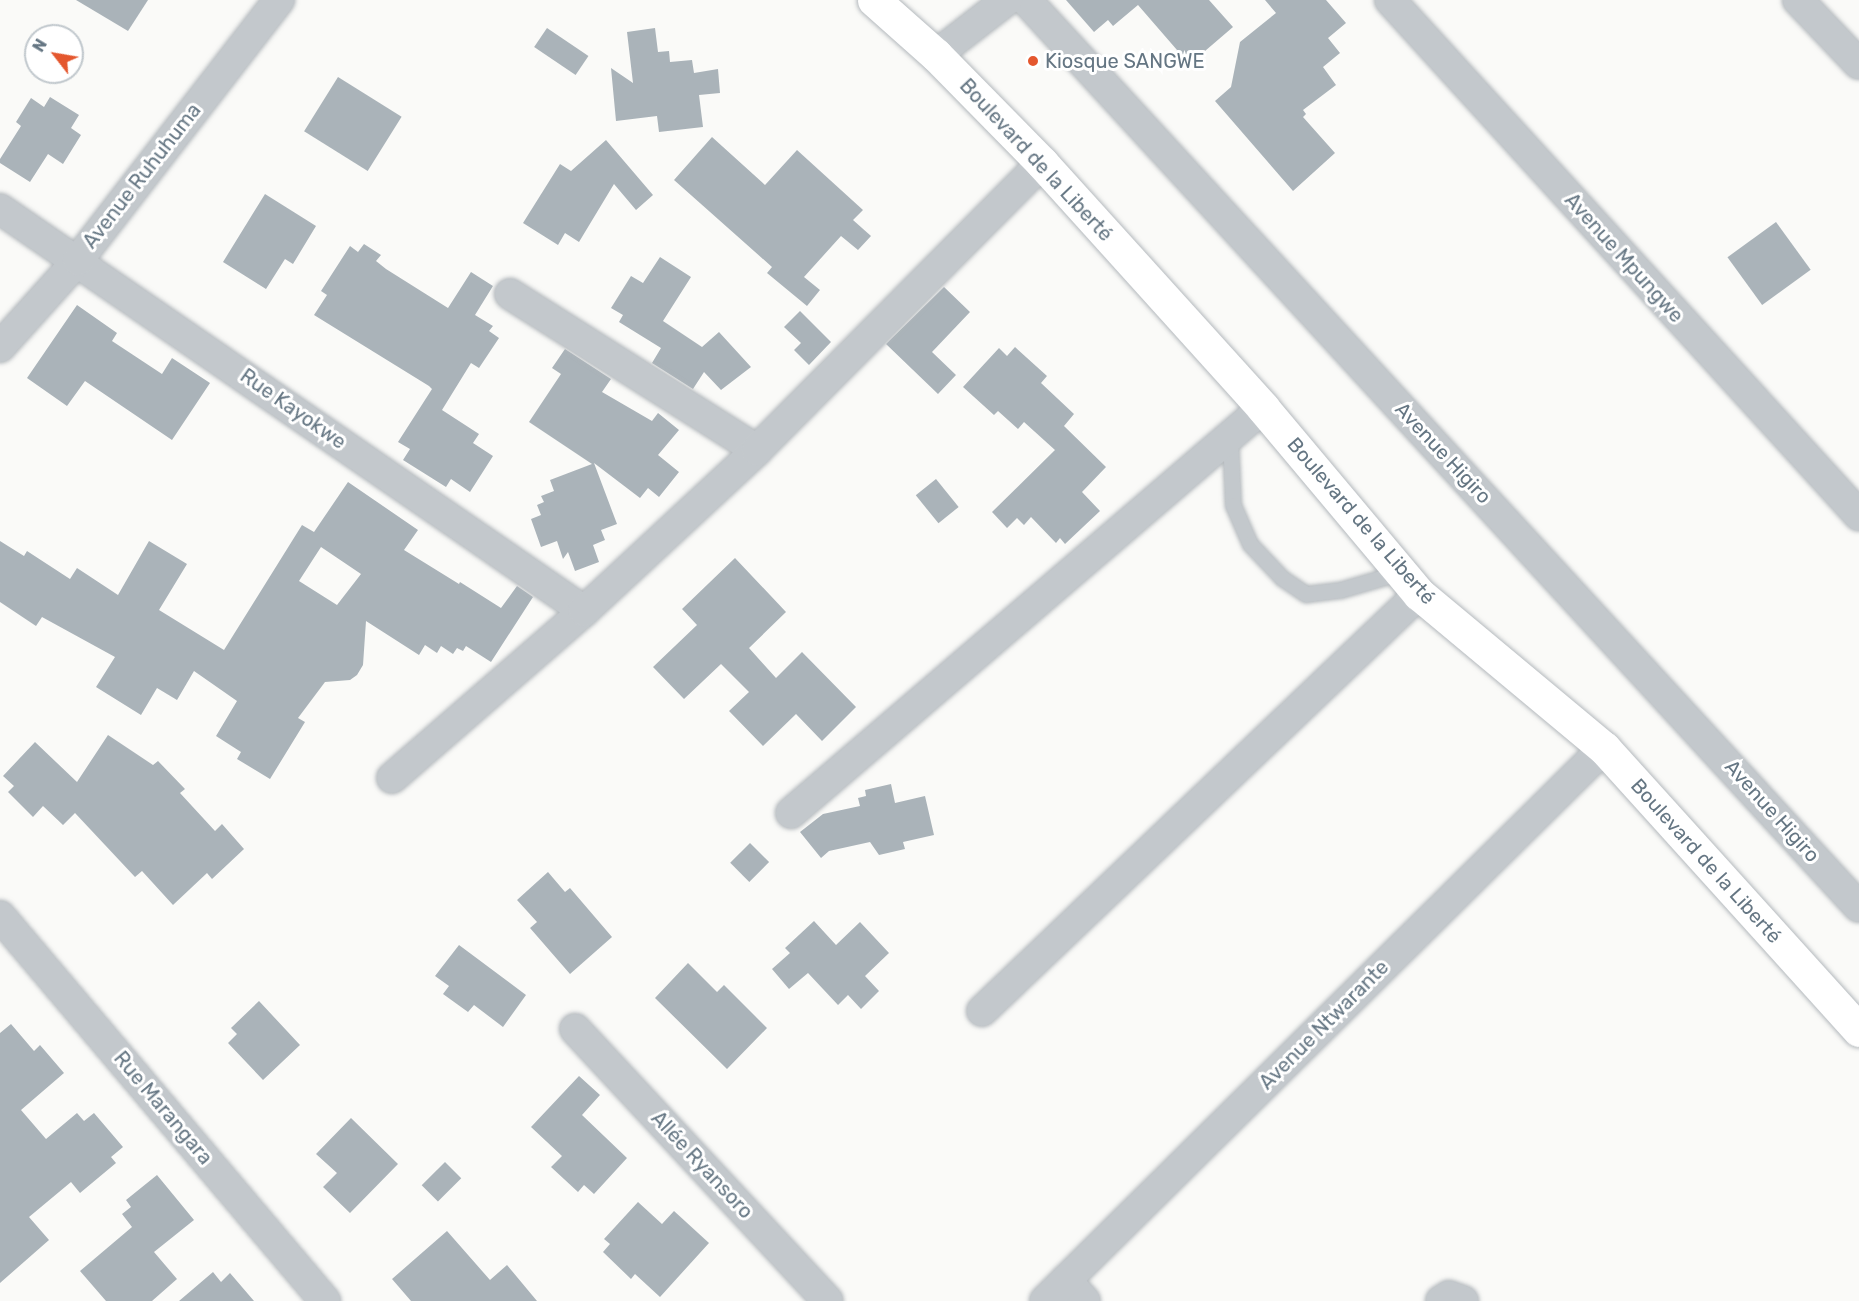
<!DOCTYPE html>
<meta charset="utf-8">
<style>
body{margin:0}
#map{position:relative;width:1859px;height:1301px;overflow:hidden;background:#fafaf8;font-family:Rubik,sans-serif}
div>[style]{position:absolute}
.building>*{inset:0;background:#aab3b9;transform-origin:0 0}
.roads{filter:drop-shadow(0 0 2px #b4b9bd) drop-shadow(0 0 2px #b4b9bd)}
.lane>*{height:15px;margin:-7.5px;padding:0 7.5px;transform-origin:7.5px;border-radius:7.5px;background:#c3c8cc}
.street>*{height:30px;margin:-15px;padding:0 15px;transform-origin:15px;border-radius:15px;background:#c3c8cc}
.highway>*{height:33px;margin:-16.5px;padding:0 16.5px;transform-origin:16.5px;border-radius:16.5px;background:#fff}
.dots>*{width:16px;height:16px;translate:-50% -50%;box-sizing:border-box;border:3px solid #fff;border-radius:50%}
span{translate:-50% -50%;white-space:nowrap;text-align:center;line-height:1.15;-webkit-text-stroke:6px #fff;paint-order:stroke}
.poi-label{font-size:20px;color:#657683}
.left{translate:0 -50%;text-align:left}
.street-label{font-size:20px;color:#657683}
.north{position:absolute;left:24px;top:24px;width:60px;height:60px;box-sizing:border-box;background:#fff;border:2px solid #c1c8cd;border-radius:50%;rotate:301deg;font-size:16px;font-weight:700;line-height:24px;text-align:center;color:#657683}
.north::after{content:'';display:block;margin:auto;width:21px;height:27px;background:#e4572e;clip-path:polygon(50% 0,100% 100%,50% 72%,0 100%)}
</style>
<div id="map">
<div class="building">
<div style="clip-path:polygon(76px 0,148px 0,128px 31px)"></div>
<div style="clip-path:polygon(1066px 0,1209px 0,1233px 27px,1184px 69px,1172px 55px,1177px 50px,1138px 5px,1113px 26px,1108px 20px,1094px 32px)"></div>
<div style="clip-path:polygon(1265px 0,1326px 0,1346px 23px,1328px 38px,1340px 53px,1323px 67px,1336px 85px,1303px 110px,1306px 114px,1303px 117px,1335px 153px,1293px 191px,1215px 101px,1231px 87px,1240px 42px,1276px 13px)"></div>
<div style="left:547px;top:28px;width:50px;height:23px;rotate:34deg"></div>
<div style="clip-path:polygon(655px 28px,658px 52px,669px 51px,670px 62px,692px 60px,694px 73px,718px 69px,720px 93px,699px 95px,703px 127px,659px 132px,657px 116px,616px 121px,611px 68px,633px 83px,627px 32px)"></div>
<div style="left:338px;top:77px;width:75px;height:64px;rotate:32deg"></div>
<div style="clip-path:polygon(50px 97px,79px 115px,71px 128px,81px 135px,63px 164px,48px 154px,30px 182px,0 163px,0 159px,21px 126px,16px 122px,31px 98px,44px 107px)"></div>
<div style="clip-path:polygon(712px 137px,765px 185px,797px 150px,863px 210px,853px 220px,871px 236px,858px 250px,841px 236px,804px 277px,820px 290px,807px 306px,767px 273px,772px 267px,674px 180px)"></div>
<div style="clip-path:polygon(606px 140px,653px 195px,636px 210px,614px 184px,579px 242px,565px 233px,558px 245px,523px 223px,560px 164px,571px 171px)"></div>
<div style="clip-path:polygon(265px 194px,316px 226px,293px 264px,285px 259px,266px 289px,223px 262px)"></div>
<div style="left:1776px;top:222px;width:59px;height:60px;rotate:54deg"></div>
<div style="clip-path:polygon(364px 244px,381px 255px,376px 261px,386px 269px,448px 308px,471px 272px,493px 286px,475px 315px,493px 326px,489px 331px,499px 338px,479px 368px,471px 363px,442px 410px,479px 434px,473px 443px,493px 456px,470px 492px,451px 479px,446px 487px,403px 460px,410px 449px,398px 442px,432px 389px,429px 386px,314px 315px,327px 295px,321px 291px,350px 246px,358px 252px)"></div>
<div style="clip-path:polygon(660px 257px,691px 277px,663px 321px,702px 347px,719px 332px,751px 367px,721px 390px,704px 372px,693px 389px,652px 363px,661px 348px,619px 322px,623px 315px,611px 308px,631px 276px,643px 283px)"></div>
<div style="clip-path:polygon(944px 287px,970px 312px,932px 352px,956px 375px,938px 394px,886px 344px)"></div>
<div style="clip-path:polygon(77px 305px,117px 333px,112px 341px,162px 374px,172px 358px,210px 383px,172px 440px,85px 381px,67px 406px,27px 378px)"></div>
<div style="clip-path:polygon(800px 311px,831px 342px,809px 365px,794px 350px,801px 343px,784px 327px)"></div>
<div style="clip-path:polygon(1015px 347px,1047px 376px,1041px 383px,1074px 414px,1064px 426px,1106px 467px,1082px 492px,1100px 511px,1065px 544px,1060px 538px,1056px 543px,1031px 517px,1024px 525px,1017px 518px,1007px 528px,992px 512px,1055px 450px,1024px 422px,1018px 429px,998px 411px,994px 415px,963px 387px,999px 348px,1007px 356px)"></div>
<div style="clip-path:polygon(565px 349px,611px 379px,602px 392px,652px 421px,658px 413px,679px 430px,658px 455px,679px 472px,659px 497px,648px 488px,640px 498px,594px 463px,617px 524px,601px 530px,605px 540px,593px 545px,599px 562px,575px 571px,568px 552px,563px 559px,557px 541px,541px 547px,531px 519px,541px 515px,537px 505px,544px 502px,541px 496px,554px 491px,550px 480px,592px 464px,529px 422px,561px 374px,552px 368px)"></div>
<div style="left:936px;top:479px;width:36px;height:26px;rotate:51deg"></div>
<div style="clip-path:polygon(evenodd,348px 482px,418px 530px,404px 550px,459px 584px,460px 582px,501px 608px,517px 586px,533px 597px,491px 662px,466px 646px,463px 651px,457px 648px,453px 654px,441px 646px,437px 653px,425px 645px,419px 655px,366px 621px,363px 665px,357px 675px,350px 680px,325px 682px,298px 718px,305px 722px,270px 779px,237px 759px,241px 752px,216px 736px,237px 701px,194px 671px,177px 700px,157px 688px,141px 715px,96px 687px,115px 657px,42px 617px,36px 626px,0 602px,0 541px,24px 556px,27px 551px,70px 579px,77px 568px,118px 595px,149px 541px,187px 564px,159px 610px,224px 650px,302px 525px,314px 532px,348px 482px,321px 547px,361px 574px,337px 605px,299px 581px,321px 547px)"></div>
<div style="clip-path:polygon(735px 558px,786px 612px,749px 648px,776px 678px,802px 652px,856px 707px,822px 741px,796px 714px,763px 746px,729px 711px,749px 692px,721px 664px,684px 699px,653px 667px,697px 625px,682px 609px)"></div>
<div style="clip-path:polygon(108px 735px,153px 765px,158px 761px,185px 789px,180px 793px,215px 831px,222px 824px,244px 849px,212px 879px,207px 873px,173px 905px,142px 871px,135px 877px,75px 813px,63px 825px,43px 806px,33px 817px,8px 792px,14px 786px,3px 776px,35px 742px,77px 782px)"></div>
<div style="clip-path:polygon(891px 784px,895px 803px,925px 796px,934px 835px,903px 842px,905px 849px,879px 855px,870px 842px,829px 851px,821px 858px,800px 832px,823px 814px,860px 806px,858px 798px,866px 796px,865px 790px)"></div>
<div style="left:750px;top:843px;width:27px;height:28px;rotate:45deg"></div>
<div style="clip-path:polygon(548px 872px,565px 892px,570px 888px,612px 937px,570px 974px,530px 928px,537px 922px,517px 900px)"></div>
<div style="clip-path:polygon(814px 921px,836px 945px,860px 922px,889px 953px,865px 976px,879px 991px,861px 1009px,848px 995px,838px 1005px,808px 973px,789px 989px,772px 969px,790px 953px,785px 948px)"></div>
<div style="clip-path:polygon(459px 945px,526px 995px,503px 1027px,474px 1005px,468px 1012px,443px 994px,449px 986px,435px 976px)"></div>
<div style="clip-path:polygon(688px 963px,717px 992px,724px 985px,767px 1028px,727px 1069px,655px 998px)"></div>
<div style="clip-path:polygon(259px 1001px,300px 1045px,263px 1080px,228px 1043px,237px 1034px,231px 1028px)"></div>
<div style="clip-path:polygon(11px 1024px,34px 1051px,40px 1045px,64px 1073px,21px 1110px,46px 1139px,77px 1113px,84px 1121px,94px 1113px,123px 1147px,111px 1157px,116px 1163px,80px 1193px,71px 1182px,29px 1217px,49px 1240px,0 1283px,0 1033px)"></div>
<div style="clip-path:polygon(579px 1076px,600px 1095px,582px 1115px,627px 1158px,594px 1194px,584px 1185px,578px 1192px,551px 1167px,562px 1156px,531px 1127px)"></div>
<div style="clip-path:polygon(351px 1118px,398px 1164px,350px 1213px,323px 1187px,337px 1173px,316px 1154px)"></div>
<div style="left:445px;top:1162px;width:23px;height:33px;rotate:45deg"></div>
<div style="clip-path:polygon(157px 1175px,194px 1220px,154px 1252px,177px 1279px,152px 1301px,106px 1301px,80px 1271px,132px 1227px,122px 1214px,131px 1207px,126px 1200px)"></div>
<div style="clip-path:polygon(638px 1202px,662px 1224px,674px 1211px,709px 1243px,660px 1297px,635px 1274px,631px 1279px,603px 1252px,610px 1244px,604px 1239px)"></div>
<div style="clip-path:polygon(447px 1231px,490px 1280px,507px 1265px,537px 1301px,411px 1301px,392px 1279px)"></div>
<div style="clip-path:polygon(213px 1272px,221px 1282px,230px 1273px,254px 1301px,179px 1301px)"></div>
</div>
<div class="roads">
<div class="lane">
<div style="left:1230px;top:437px;width:68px;rotate:87.5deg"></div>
<div style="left:1233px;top:505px;width:43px;rotate:66.4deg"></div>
<div style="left:1250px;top:544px;width:47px;rotate:46.7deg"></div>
<div style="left:1282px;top:578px;width:29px;rotate:34deg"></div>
<div style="left:1306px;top:594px;width:34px;rotate:-7deg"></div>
<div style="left:1340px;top:590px;width:64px;rotate:-16.4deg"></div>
</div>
<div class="street">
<div style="left:1026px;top:0;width:1231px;rotate:47.44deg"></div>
<div style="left:1390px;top:0;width:697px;rotate:47.68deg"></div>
<div style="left:1798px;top:0;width:88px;rotate:46.4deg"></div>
<div style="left:936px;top:55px;width:90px;rotate:-37.8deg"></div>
<div style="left:0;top:209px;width:709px;rotate:34.54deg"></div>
<div style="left:510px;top:294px;width:292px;rotate:32.3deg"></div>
<div style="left:0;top:347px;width:117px;rotate:-48.1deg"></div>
<div style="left:78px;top:260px;width:329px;rotate:-52.3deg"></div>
<div style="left:392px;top:778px;width:254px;rotate:-41deg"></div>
<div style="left:584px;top:611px;width:236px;rotate:-42.9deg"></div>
<div style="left:757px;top:450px;width:404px;rotate:-45.2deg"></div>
<div style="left:791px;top:813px;width:622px;rotate:-40.63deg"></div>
<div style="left:0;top:916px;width:504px;rotate:49.83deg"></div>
<div style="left:982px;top:1011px;width:604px;rotate:-43.66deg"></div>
<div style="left:575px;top:1029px;width:371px;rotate:47.1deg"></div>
<div style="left:1066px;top:1280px;width:28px;rotate:48deg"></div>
<div style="left:1045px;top:1301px;width:786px;rotate:-44.69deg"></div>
<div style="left:1441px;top:1301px;width:9px;rotate:-32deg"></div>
<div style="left:1449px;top:1296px;width:15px;rotate:20deg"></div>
</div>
<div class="highway">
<div style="left:874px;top:0;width:83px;rotate:41.6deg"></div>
<div style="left:936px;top:55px;width:151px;rotate:45.5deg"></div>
<div style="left:1042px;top:163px;width:330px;rotate:47.9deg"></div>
<div style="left:1263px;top:408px;width:243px;rotate:50deg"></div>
<div style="left:1419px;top:594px;width:241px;rotate:39.8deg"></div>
<div style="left:1604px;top:748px;width:380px;rotate:47.9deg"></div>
</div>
</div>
<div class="dots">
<div style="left:1033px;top:61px;background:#e4572e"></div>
</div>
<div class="poi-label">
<span class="left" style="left:1045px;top:61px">Kiosque SANGWE</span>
</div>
<div class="street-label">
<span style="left:1036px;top:160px;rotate:47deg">Boulevard de la Liberté</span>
<span style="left:142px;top:176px;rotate:-52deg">Avenue Ruhuhuma</span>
<span style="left:1624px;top:258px;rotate:48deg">Avenue Mpungwe</span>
<span style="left:293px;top:409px;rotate:35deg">Rue Kayokwe</span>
<span style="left:1443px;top:453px;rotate:47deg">Avenue Higiro</span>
<span style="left:1361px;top:521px;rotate:49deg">Boulevard de la Liberté</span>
<span style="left:1772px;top:811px;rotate:48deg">Avenue Higiro</span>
<span style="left:1706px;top:861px;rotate:48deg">Boulevard de la Liberté</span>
<span style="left:1324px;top:1025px;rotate:-45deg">Avenue Ntwarante</span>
<span style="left:163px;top:1108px;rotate:50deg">Rue Marangara</span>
<span style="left:702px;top:1165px;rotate:47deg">Allée Ryansoro</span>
</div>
<div class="north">N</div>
</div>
